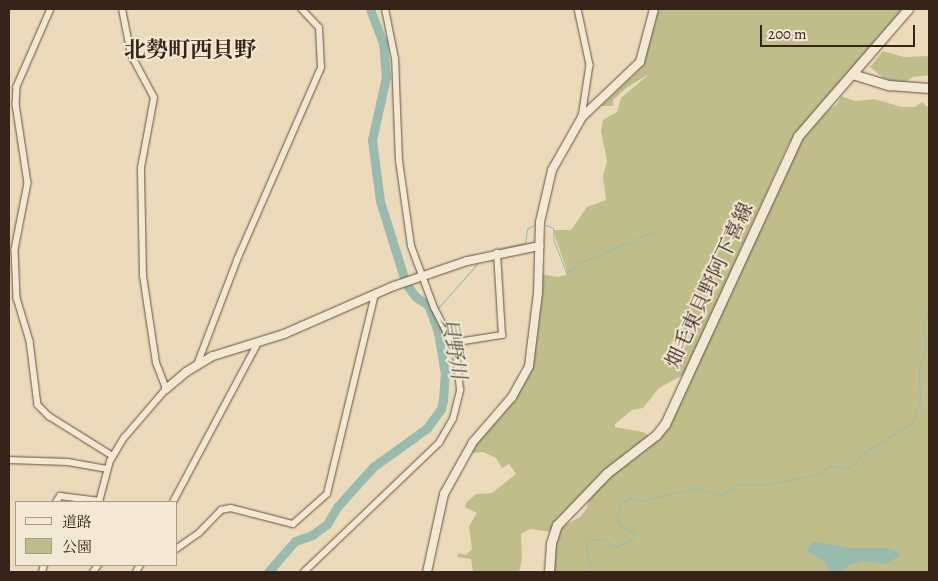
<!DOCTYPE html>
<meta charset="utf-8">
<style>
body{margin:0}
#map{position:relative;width:938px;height:581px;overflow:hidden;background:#ecdbbb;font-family:Alegreya,"Noto Serif JP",serif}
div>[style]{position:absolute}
.green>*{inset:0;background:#bfbe8b}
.water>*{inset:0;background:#99bbae}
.stream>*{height:1px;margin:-0.5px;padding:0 0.5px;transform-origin:0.5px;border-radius:0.5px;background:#99bbae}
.river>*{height:9px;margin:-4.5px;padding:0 4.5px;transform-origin:4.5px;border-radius:4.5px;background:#99bbae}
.roads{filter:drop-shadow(0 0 1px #645142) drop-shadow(0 0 1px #645142)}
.minor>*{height:5.5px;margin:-2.75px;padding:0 2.75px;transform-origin:2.75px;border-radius:2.75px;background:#f3e8d3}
.tertiary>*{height:8px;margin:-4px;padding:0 4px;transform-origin:4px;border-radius:4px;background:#f3e8d3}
.secondary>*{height:9px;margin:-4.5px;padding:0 4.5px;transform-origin:4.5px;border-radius:4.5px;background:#f3e8d3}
span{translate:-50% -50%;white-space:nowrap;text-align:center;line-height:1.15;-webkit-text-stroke:4px #f3e8d3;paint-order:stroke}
.street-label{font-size:20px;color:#36231a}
.water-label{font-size:21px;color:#545146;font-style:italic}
.quarter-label{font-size:22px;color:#36231a;font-weight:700}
.frame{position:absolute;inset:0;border:10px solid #36231a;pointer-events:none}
.legend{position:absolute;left:15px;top:501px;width:162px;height:65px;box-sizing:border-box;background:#f3e8d3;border:1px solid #a79989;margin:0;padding:6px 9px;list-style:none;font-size:15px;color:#36231a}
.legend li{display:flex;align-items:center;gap:10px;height:25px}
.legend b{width:25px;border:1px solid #a79989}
.scale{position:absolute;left:760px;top:25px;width:155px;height:22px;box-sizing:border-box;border:2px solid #36231a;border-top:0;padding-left:6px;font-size:15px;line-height:18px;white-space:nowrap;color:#36231a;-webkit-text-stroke:4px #f3e8d3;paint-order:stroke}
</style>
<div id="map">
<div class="green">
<div style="clip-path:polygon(659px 9px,904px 9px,788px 145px,685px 374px,659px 388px,643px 408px,632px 410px,615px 424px,615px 427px,643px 432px,649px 436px,552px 532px,530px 529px,521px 534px,522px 560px,519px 572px,473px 572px,471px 559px,457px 557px,458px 553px,466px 555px,472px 549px,469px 526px,477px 513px,465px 507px,466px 503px,476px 494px,492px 493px,516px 474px,509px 464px,502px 468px,496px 458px,483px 452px,472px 453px,472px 450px,525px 383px,537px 340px,541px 274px,558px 277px,568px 274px,553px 230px,571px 230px,587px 207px,606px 200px,603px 176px,607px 161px,601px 131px,603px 120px,617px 112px,621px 98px,649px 74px,626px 88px,613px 100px,613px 106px,601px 106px,641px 68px)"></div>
<div style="clip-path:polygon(883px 51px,904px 57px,929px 56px,929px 75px,913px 77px,902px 84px,883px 78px,870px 67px)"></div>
<div style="clip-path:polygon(841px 96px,855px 101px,874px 99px,902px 107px,915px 107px,922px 102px,929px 108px,929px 572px,552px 572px,554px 548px,561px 527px,580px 517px,587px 508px,589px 497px,604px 482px,661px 435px,794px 148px,812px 124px,838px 103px)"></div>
</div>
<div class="water">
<div style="clip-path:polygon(815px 542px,851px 548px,887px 548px,897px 551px,900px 556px,885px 564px,864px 561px,849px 565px,843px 572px,831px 572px,824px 561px,807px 552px,810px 544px)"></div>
</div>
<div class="stream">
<div style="left:546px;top:225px;width:8px;rotate:23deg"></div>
<div style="left:553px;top:228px;width:13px;rotate:86deg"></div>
<div style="left:554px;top:241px;width:34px;rotate:69deg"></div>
<div style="left:566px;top:273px;width:19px;rotate:-36deg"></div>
<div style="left:581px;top:262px;width:78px;rotate:-22.6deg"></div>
<div style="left:500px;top:248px;width:25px;rotate:-11deg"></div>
<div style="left:525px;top:243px;width:14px;rotate:-82deg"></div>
<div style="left:527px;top:229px;width:7px;rotate:-34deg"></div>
<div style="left:438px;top:308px;width:59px;rotate:-48.4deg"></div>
<div style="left:593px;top:572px;width:23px;rotate:-108deg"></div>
<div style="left:586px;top:550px;width:10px;rotate:-79deg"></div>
<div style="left:588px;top:540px;width:16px;rotate:-4deg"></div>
<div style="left:604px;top:539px;width:14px;rotate:36deg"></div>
<div style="left:615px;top:547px;width:19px;rotate:-25deg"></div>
<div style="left:632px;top:539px;width:6px;rotate:-72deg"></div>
<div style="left:634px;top:533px;width:13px;rotate:-153deg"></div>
<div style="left:622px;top:527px;width:10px;rotate:-119deg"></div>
<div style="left:617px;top:518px;width:13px;rotate:-81deg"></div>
<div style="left:619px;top:505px;width:12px;rotate:-35deg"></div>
<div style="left:629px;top:498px;width:11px;rotate:15deg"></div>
<div style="left:640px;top:501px;width:57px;rotate:-13.3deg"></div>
<div style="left:695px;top:488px;width:28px;rotate:15deg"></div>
<div style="left:722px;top:495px;width:19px;rotate:-36deg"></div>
<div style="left:737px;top:484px;width:25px;rotate:2deg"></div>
<div style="left:762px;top:485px;width:53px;rotate:-10.9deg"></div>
<div style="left:814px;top:475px;width:18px;rotate:-29deg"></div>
<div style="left:830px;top:466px;width:21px;rotate:5deg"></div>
<div style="left:851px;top:468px;width:18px;rotate:-52deg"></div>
<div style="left:862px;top:454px;width:59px;rotate:-31.8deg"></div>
<div style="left:912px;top:423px;width:22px;rotate:-69deg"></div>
<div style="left:920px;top:402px;width:34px;rotate:-92deg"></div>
<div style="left:919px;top:368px;width:24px;rotate:-73deg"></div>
<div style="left:926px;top:345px;width:18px;rotate:-99deg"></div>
<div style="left:923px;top:327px;width:22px;rotate:-74deg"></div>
</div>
<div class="river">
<div style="left:268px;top:572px;width:41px;rotate:-48.9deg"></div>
<div style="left:295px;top:541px;width:18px;rotate:-19deg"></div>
<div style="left:312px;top:535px;width:19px;rotate:-36deg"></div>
<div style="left:327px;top:524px;width:21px;rotate:-59deg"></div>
<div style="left:338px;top:506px;width:52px;rotate:-48.1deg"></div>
<div style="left:373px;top:467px;width:67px;rotate:-35.8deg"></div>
<div style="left:427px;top:428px;width:24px;rotate:-54deg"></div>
<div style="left:441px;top:409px;width:9px;rotate:-77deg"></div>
<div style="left:443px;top:400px;width:26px;rotate:-86deg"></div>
<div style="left:445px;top:374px;width:43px;rotate:-99.5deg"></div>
<div style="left:438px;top:332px;width:29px;rotate:-110deg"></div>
<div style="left:428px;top:305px;width:14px;rotate:-146deg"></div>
<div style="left:416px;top:297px;width:16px;rotate:-128deg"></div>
<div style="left:406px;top:284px;width:87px;rotate:-107.4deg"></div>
<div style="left:380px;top:201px;width:62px;rotate:-97.5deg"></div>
<div style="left:372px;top:140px;width:65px;rotate:-77.5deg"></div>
<div style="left:386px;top:77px;width:34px;rotate:-95deg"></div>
<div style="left:383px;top:43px;width:36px;rotate:-111deg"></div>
</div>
<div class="roads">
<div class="minor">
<div style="left:51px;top:9px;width:85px;rotate:113.6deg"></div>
<div style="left:17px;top:87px;width:17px;rotate:93deg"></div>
<div style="left:16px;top:104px;width:80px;rotate:81.4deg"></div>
<div style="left:28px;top:183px;width:68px;rotate:101deg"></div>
<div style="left:15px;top:250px;width:48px;rotate:87.6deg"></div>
<div style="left:17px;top:298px;width:45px;rotate:73.2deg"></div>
<div style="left:30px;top:341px;width:64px;rotate:82.9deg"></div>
<div style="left:38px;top:405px;width:16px;rotate:45deg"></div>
<div style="left:49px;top:416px;width:75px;rotate:32deg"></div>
<div style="left:578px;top:9px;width:57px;rotate:77.9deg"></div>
<div style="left:590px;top:65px;width:53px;rotate:98.7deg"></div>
<div style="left:451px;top:343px;width:52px;rotate:-8.9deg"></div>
<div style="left:502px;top:335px;width:82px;rotate:-93.5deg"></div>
<div style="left:197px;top:365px;width:112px;rotate:-69.1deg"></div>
<div style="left:237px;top:260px;width:210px;rotate:-66.4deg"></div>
<div style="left:321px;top:68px;width:40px;rotate:-92.9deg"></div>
<div style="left:319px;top:28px;width:26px;rotate:-133deg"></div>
<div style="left:9px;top:460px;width:59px;rotate:1.9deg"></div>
<div style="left:68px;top:462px;width:39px;rotate:10deg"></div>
<div style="left:56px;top:502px;width:7px;rotate:-56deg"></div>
<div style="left:60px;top:496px;width:40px;rotate:7.1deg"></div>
<div style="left:99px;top:502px;width:42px;rotate:-75deg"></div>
<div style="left:110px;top:461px;width:27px;rotate:-59deg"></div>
<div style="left:124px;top:438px;width:65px;rotate:-49.4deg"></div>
<div style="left:166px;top:389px;width:28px;rotate:-111deg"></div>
<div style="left:156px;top:363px;width:88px;rotate:-98.5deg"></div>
<div style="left:143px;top:276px;width:108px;rotate:-91.1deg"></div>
<div style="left:141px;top:168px;width:71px;rotate:-79.5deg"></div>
<div style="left:154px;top:98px;width:49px;rotate:-118.1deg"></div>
<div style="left:131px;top:55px;width:47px;rotate:-101.1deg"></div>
<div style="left:173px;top:502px;width:180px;rotate:-61.9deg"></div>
<div style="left:176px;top:549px;width:28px;rotate:-35deg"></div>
<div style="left:199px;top:533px;width:32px;rotate:-46deg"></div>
<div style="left:221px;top:510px;width:10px;rotate:-11deg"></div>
<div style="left:231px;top:508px;width:64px;rotate:14.5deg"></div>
<div style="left:293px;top:524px;width:45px;rotate:-41.4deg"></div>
<div style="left:327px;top:494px;width:206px;rotate:-76.5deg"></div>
<div style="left:42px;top:572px;width:7px;rotate:-74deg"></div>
<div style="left:93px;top:572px;width:9px;rotate:-54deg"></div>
<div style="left:136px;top:572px;width:8px;rotate:-60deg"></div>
<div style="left:304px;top:572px;width:187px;rotate:-43.7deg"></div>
<div style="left:439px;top:443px;width:28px;rotate:-60deg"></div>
<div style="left:453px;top:419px;width:30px;rotate:-76deg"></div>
<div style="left:460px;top:390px;width:39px;rotate:-96deg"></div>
<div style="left:456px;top:351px;width:48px;rotate:-117.1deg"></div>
<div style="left:434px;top:308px;width:66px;rotate:-110.4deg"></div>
<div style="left:411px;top:246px;width:86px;rotate:-98deg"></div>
<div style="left:399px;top:161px;width:102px;rotate:-92.2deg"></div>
<div style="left:395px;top:59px;width:51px;rotate:-101.3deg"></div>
</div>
<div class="tertiary">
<div style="left:166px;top:389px;width:26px;rotate:-40deg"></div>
<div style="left:186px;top:372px;width:31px;rotate:-31deg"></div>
<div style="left:213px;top:356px;width:74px;rotate:-17.2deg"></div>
<div style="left:284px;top:334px;width:120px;rotate:-23.6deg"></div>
<div style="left:394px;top:286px;width:77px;rotate:-18.9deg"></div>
<div style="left:467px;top:261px;width:74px;rotate:-11.8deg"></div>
<div style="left:427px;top:572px;width:80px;rotate:-77.7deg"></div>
<div style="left:444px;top:494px;width:60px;rotate:-60.9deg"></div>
<div style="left:473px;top:442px;width:60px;rotate:-49.1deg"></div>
<div style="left:512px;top:397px;width:35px;rotate:-61deg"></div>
<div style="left:529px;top:366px;width:74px;rotate:-83deg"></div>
<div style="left:538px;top:293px;width:71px;rotate:-88.4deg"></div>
<div style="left:540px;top:222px;width:53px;rotate:-77deg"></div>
<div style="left:552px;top:170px;width:61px;rotate:-60.5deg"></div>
<div style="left:582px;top:117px;width:80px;rotate:-43.5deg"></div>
<div style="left:640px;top:62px;width:55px;rotate:-75.2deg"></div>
</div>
<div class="secondary">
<div style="left:852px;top:74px;width:39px;rotate:17deg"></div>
<div style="left:889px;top:85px;width:40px;rotate:4.3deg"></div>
<div style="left:549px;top:572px;width:29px;rotate:-86deg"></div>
<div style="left:551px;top:543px;width:19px;rotate:-72deg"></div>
<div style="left:557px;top:525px;width:72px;rotate:-46.1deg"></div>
<div style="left:607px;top:473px;width:62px;rotate:-37.8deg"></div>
<div style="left:656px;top:435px;width:14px;rotate:-51deg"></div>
<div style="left:665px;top:424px;width:317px;rotate:-65.2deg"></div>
<div style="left:798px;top:136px;width:168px;rotate:-49.1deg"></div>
</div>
</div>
<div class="street-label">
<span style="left:709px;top:285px;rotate:-65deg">畑毛東貝野阿下喜線</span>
</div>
<div class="water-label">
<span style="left:454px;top:348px;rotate:80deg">貝野川</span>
</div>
<div class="quarter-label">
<span style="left:190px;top:51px">北勢町西貝野</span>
</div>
<div class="frame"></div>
<ul class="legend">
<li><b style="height:6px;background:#f3e8d3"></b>道路</li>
<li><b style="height:14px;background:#bfbe8b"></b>公園</li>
</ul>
<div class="scale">200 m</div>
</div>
